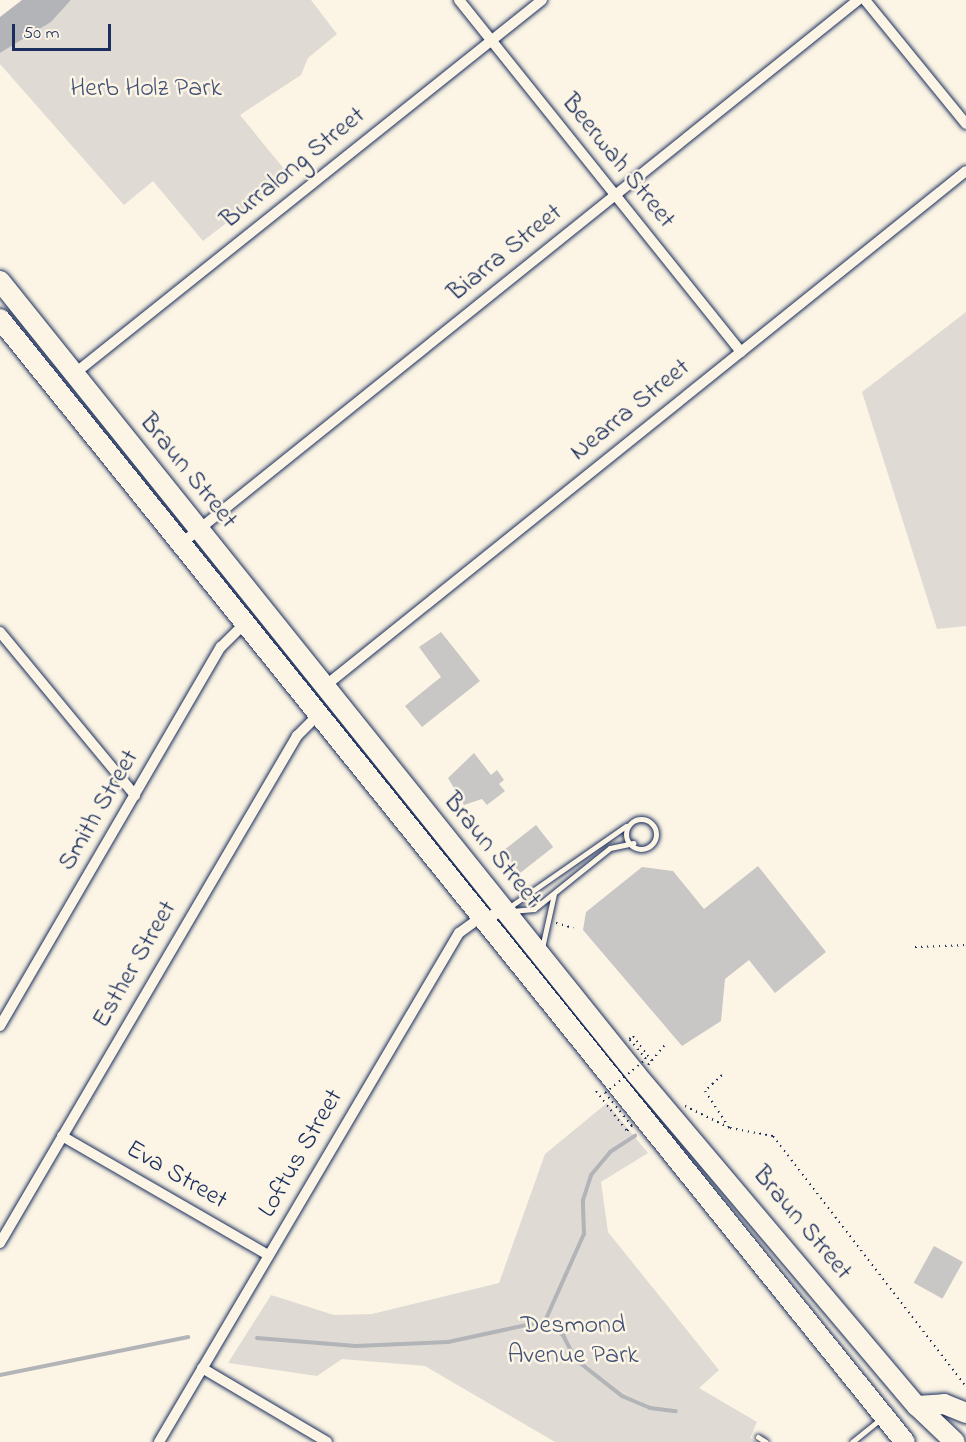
<!DOCTYPE html>
<style>
body{margin:0}
#map{position:relative;width:966px;height:1442px;overflow:hidden;background:#fcf5e5;font-family:"Indie Flower",sans-serif}
div>[style]{position:absolute}
.green>*{inset:0;background:#dfdbd4}
.water>*{inset:0;background:#b2b4b8}
.stream>*{height:4px;margin:-2px;padding:0 2px;transform-origin:2px;border-radius:2px;background:#b2b4b8}
.building>*{inset:0;background:#c8c7c6;transform-origin:0 0}
.path>*{height:2px;margin-top:-1px;transform-origin:0;background:repeating-linear-gradient(90deg,#1b2f5e 0 1.5px,transparent 0 6px)}
.roads{filter:drop-shadow(0 0 2px #1b2f5e) drop-shadow(0 0 2px #1b2f5e)}
.lane>*{height:5px;margin:-2.5px;padding:0 2.5px;transform-origin:2.5px;border-radius:2.5px;background:#fcf5e5}
.lane>.ring{margin:-2.5px;padding:0;box-sizing:content-box;background:none;border:5px solid #fcf5e5;border-radius:50%}
.street>*{height:10px;margin:-5px;padding:0 5px;transform-origin:5px;border-radius:5px;background:#fcf5e5}
.highway>*{height:20px;margin:-10px;padding:0 10px;transform-origin:10px;border-radius:10px;background:#fcf5e5}
.path-bridge>*{height:2px;margin-top:-1px;transform-origin:0;background:repeating-linear-gradient(90deg,#1b2f5e 0 1.5px,transparent 0 6px)}
span{translate:-50% -50%;white-space:nowrap;text-align:center;line-height:1.15;-webkit-text-stroke:5px #fcf5e5;paint-order:stroke}
.park-label{font-size:26px;color:#425176}
.street-label{font-size:26px;color:#1b2f5e}
.scale{position:absolute;left:12px;top:24px;width:99px;height:27px;box-sizing:border-box;border:3px solid #1b2f5e;border-top:0;padding-left:8px;font-size:18px;line-height:21px;white-space:nowrap;color:#1b2f5e;-webkit-text-stroke:4px #fcf5e5;paint-order:stroke}
</style>
<div id="map">
<div class="green">
<div style="clip-path:polygon(71px 0,311px 0,337px 34px,308px 58px,301px 75px,240px 115px,289px 175px,203px 241px,153px 181px,124px 205px,0 64px,0 53px,51px 22px)"></div>
<div style="clip-path:polygon(966px 312px,966px 626px,937px 629px,862px 392px)"></div>
<div style="clip-path:polygon(607px 1103px,648px 1153px,601px 1182px,608px 1232px,719px 1370px,699px 1388px,757px 1422px,750px 1438px,757px 1442px,555px 1442px,425px 1366px,342px 1359px,317px 1376px,228px 1363px,271px 1295px,334px 1315px,372px 1314px,499px 1283px,545px 1154px)"></div>
</div>
<div class="water">
<div style="clip-path:polygon(22px 0,71px 0,51px 22px,0 53px,0 17px)"></div>
</div>
<div class="stream">
<div style="left:545px;top:1321px;width:95px;rotate:-65.9deg"></div>
<div style="left:584px;top:1234px;width:34px;rotate:-92deg"></div>
<div style="left:583px;top:1200px;width:26px;rotate:-72deg"></div>
<div style="left:591px;top:1175px;width:30px;rotate:-50deg"></div>
<div style="left:610px;top:1152px;width:30px;rotate:-33deg"></div>
<div style="left:257px;top:1338px;width:99px;rotate:4.6deg"></div>
<div style="left:356px;top:1346px;width:92px;rotate:-2.5deg"></div>
<div style="left:448px;top:1342px;width:99px;rotate:-12.2deg"></div>
<div style="left:545px;top:1321px;width:23px;rotate:38deg"></div>
<div style="left:563px;top:1335px;width:27px;rotate:63deg"></div>
<div style="left:575px;top:1359px;width:60px;rotate:38.2deg"></div>
<div style="left:622px;top:1396px;width:30px;rotate:23deg"></div>
<div style="left:650px;top:1408px;width:26px;rotate:7deg"></div>
<div style="left:0;top:1375px;width:192px;rotate:-11.4deg"></div>
</div>
<div class="building">
<div style="clip-path:polygon(441px 632px,480px 681px,422px 727px,405px 706px,441px 677px,419px 647px)"></div>
<div style="clip-path:polygon(474px 753px,491px 775px,497px 770px,504px 780px,499px 784px,505px 791px,487px 805px,482px 799px,464px 805px,448px 778px)"></div>
<div style="left:536px;top:825px;width:28px;height:42px;rotate:52deg"></div>
<div style="clip-path:polygon(758px 866px,826px 952px,775px 993px,749px 960px,725px 979px,721px 1021px,682px 1046px,583px 930px,586px 912px,642px 867px,673px 871px,704px 909px)"></div>
<div style="left:934px;top:1246px;width:33px;height:42px;rotate:29deg"></div>
</div>
<div class="path">
<div style="left:556px;top:923px;width:18px;rotate:16deg"></div>
<div style="left:915px;top:947px;width:51px;rotate:-2.2deg"></div>
<div style="left:648px;top:1065px;width:26px;rotate:-50deg"></div>
<div style="left:722px;top:1075px;width:23px;rotate:137deg"></div>
<div style="left:705px;top:1091px;width:42px;rotate:56.7deg"></div>
<div style="left:685px;top:1106px;width:50px;rotate:26.1deg"></div>
<div style="left:730px;top:1128px;width:44px;rotate:10.5deg"></div>
<div style="left:773px;top:1136px;width:317px;rotate:52.4deg"></div>
</div>
<div class="roads">
<div class="lane">
<div class="ring" style="left:626px;top:819px;width:25px;height:25px"></div>
<div style="left:508px;top:908px;width:144px;rotate:-34.8deg"></div>
<div style="left:512px;top:911px;width:22px;rotate:-5deg"></div>
<div style="left:534px;top:909px;width:97px;rotate:-38.8deg"></div>
<div style="left:610px;top:848px;width:24px;rotate:-12deg"></div>
<div style="left:542px;top:948px;width:55px;rotate:-77.5deg"></div>
<div style="left:758px;top:1437px;width:9px;rotate:32deg"></div>
<div style="left:852px;top:1442px;width:36px;rotate:-39deg"></div>
</div>
<div class="street">
<div style="left:459px;top:0;width:451px;rotate:51.3deg"></div>
<div style="left:865px;top:0;width:160px;rotate:50.8deg"></div>
<div style="left:74px;top:374px;width:599px;rotate:-38.63deg"></div>
<div style="left:182px;top:543px;width:867px;rotate:-38.77deg"></div>
<div style="left:0;top:632px;width:212px;rotate:50.4deg"></div>
<div style="left:325px;top:686px;width:822px;rotate:-38.78deg"></div>
<div style="left:0;top:1026px;width:439px;rotate:-59.8deg"></div>
<div style="left:221px;top:647px;width:34px;rotate:-45deg"></div>
<div style="left:62px;top:1136px;width:238px;rotate:30deg"></div>
<div style="left:0;top:1243px;width:588px;rotate:-59.64deg"></div>
<div style="left:297px;top:736px;width:30px;rotate:-45deg"></div>
<div style="left:202px;top:1368px;width:145px;rotate:30.6deg"></div>
<div style="left:159px;top:1442px;width:591px;rotate:-59.49deg"></div>
<div style="left:459px;top:933px;width:26px;rotate:-36deg"></div>
<div style="left:480px;top:918px;width:25px;rotate:-14deg"></div>
</div>
<div class="highway">
<div style="left:0;top:281px;width:1017px;rotate:51.27deg"></div>
<div style="left:636px;top:1074px;width:435px;rotate:49.8deg"></div>
<div style="left:917px;top:1406px;width:52px;rotate:43.5deg"></div>
<div style="left:0;top:319px;width:1442px;rotate:51.14deg"></div>
<div style="left:917px;top:1406px;width:27px;rotate:-4deg"></div>
<div style="left:944px;top:1404px;width:24px;rotate:22deg"></div>
</div>
</div>
<div class="path-bridge">
<div style="left:596px;top:1091px;width:51px;rotate:52.2deg"></div>
<div style="left:627px;top:1131px;width:7px;rotate:-45deg"></div>
<div style="left:632px;top:1126px;width:43px;rotate:-129.3deg"></div>
<div style="left:605px;top:1093px;width:53px;rotate:-39.7deg"></div>
<div style="left:646px;top:1059px;width:26px;rotate:-130deg"></div>
<div style="left:629px;top:1039px;width:5px;rotate:-37deg"></div>
<div style="left:633px;top:1036px;width:31px;rotate:53deg"></div>
</div>
<div class="park-label">
<span style="left:146px;top:90px">Herb Holz Park</span>
<span style="left:573px;top:1342px">Desmond<br>Avenue Park</span>
</div>
<div class="street-label">
<span style="left:617px;top:162px;rotate:51deg">Beerwah Street</span>
<span style="left:294px;top:169px;rotate:-39deg">Burralong Street</span>
<span style="left:506px;top:254px;rotate:-39deg">Biarra Street</span>
<span style="left:631px;top:411px;rotate:-39deg">Nearra Street</span>
<span style="left:187px;top:472px;rotate:51deg">Braun Street</span>
<span style="left:100px;top:811px;rotate:-60deg">Smith Street</span>
<span style="left:491px;top:851px;rotate:51deg">Braun Street</span>
<span style="left:136px;top:965px;rotate:-60deg">Esther Street</span>
<span style="left:302px;top:1154px;rotate:-60deg">Loftus Street</span>
<span style="left:176px;top:1176px;rotate:30deg">Eva Street</span>
<span style="left:801px;top:1224px;rotate:50deg">Braun Street</span>
</div>
<div class="scale">50 m</div>
</div>
